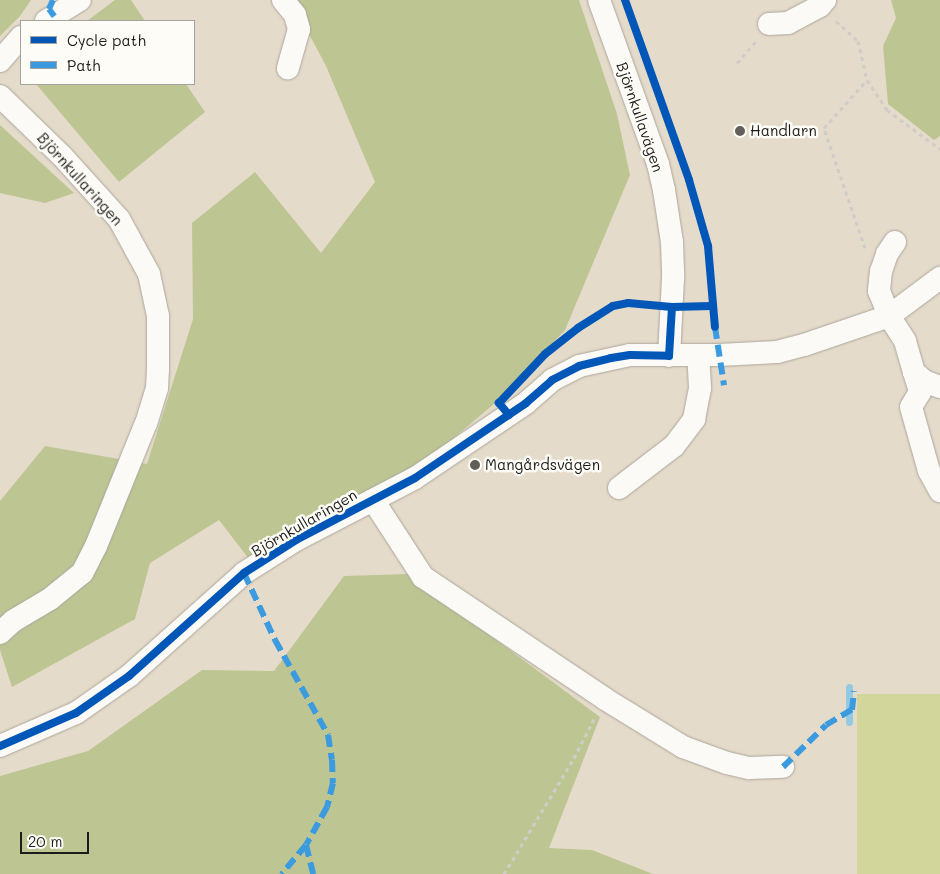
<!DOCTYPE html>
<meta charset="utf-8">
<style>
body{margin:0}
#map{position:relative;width:940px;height:874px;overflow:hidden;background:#e5dbca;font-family:Mali,sans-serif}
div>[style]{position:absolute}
.green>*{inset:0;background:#d3d69b;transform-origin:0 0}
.forest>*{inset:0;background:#bdc693}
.stream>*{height:7px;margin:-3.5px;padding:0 3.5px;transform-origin:3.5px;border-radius:3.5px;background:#94c9e2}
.path>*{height:3px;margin-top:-1.5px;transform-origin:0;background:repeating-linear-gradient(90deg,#d0cdc8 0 4px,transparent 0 8px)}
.roads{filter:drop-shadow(0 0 1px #aca69c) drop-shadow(0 0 1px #aca69c)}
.minor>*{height:22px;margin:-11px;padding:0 11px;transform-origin:11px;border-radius:11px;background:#fbfaf7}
.quiet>*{height:6px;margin-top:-3px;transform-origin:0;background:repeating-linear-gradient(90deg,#3c9bdf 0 12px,transparent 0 18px)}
.cycleway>*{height:8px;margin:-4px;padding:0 4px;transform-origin:4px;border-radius:4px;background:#0057b8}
.dots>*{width:14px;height:14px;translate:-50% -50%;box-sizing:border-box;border:2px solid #fdfcf7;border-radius:50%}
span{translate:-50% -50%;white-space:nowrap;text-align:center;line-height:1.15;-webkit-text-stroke:5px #fdfcf7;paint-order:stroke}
.street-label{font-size:15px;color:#1c1c1c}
.poi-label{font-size:15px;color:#1c1c1c}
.left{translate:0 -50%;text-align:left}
.legend{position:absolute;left:20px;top:20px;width:175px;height:65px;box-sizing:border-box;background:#fdfcf7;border:1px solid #a3a29f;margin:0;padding:6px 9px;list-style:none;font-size:15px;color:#1c1c1c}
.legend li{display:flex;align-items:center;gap:10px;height:25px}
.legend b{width:25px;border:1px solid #a3a29f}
.scale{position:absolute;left:20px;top:832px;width:69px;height:22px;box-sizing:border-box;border:2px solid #1c1c1c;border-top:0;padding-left:6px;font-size:15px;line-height:18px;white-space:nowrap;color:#1c1c1c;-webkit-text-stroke:4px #fdfcf7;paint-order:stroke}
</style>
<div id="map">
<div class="green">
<div style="left:940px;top:694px;width:180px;height:83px;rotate:90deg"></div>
</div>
<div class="forest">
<div style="clip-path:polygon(0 0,31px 0,20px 16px,0 36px)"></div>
<div style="clip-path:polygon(115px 0,131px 0,145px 21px,87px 21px)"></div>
<div style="clip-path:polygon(291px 0,579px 0,617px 114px,630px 175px,565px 330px,501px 398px,424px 463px,249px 559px,219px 520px,150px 563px,135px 619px,12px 687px,0 650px,0 501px,45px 446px,147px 464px,193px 319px,192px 223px,255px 172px,321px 253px,375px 182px,326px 66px)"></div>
<div style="clip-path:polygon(891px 0,940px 0,940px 136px,934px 140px,888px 104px,883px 46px,896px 18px)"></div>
<div style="clip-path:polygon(36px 84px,186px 84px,205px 112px,119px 182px)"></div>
<div style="clip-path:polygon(0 125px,74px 193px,45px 203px,0 193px)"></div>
<div style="clip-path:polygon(407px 574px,600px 717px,549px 848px,592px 850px,653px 874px,0 874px,0 776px,88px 751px,202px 670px,274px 671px,344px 576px)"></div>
</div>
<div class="stream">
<div style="left:849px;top:722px;width:35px;rotate:-90deg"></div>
</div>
<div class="path">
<div style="left:836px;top:21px;width:30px;rotate:42deg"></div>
<div style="left:858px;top:41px;width:40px;rotate:77deg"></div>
<div style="left:867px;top:80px;width:36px;rotate:56deg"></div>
<div style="left:887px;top:110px;width:66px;rotate:36.3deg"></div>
<div style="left:737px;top:63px;width:29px;rotate:-49deg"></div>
<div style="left:865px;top:248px;width:127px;rotate:-108.9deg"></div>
<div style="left:824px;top:128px;width:64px;rotate:-48.1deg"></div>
<div style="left:541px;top:358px;width:48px;rotate:-39deg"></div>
<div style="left:578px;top:328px;width:41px;rotate:-32.2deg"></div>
<div style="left:613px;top:306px;width:15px;rotate:-11deg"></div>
<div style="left:628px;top:303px;width:22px;rotate:3deg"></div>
<div style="left:504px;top:874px;width:135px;rotate:-58.9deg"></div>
<div style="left:574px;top:758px;width:44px;rotate:-62.9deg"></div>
</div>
<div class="roads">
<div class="minor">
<div style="left:283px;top:0;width:19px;rotate:51deg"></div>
<div style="left:295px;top:15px;width:15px;rotate:74deg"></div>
<div style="left:299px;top:29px;width:41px;rotate:105.8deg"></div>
<div style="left:599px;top:0;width:174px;rotate:70.2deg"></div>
<div style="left:658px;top:164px;width:27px;rotate:77deg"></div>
<div style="left:664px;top:190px;width:53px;rotate:81.3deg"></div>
<div style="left:672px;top:242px;width:36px;rotate:88deg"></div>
<div style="left:673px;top:278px;width:78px;rotate:92.9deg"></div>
<div style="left:46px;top:21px;width:40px;rotate:-32deg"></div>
<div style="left:769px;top:24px;width:19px;rotate:-3deg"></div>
<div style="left:788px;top:23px;width:36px;rotate:-28deg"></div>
<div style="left:820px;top:6px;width:8px;rotate:-50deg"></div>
<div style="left:0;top:61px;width:32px;rotate:-49deg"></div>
<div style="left:0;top:96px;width:86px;rotate:44.1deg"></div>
<div style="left:62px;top:156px;width:85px;rotate:47.9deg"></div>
<div style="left:119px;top:219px;width:63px;rotate:61.4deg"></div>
<div style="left:149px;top:274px;width:43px;rotate:77.9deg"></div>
<div style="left:158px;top:316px;width:53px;rotate:90deg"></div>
<div style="left:158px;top:369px;width:19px;rotate:93deg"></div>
<div style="left:157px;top:388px;width:37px;rotate:107deg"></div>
<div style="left:146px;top:423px;width:133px;rotate:112.1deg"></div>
<div style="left:96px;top:546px;width:30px;rotate:117deg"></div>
<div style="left:82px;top:573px;width:41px;rotate:140.9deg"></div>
<div style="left:50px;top:599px;width:43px;rotate:149.3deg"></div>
<div style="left:13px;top:621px;width:18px;rotate:137deg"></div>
<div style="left:895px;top:242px;width:14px;rotate:124deg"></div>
<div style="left:887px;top:254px;width:18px;rotate:109deg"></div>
<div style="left:881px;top:271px;width:20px;rotate:96deg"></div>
<div style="left:879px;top:291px;width:27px;rotate:68deg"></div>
<div style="left:889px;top:316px;width:30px;rotate:57deg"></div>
<div style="left:905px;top:341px;width:32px;rotate:74deg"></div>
<div style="left:914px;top:372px;width:21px;rotate:73deg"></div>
<div style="left:920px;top:392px;width:17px;rotate:121deg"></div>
<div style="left:911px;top:407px;width:66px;rotate:74.3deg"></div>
<div style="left:929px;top:471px;width:23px;rotate:61deg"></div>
<div style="left:914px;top:372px;width:13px;rotate:42deg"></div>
<div style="left:924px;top:381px;width:17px;rotate:21deg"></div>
<div style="left:619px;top:488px;width:69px;rotate:-37.4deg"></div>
<div style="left:674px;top:446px;width:34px;rotate:-53deg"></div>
<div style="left:694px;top:419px;width:32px;rotate:-79deg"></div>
<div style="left:700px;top:388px;width:33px;rotate:-93deg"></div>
<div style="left:373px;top:500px;width:92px;rotate:57deg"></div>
<div style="left:423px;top:577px;width:219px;rotate:33.8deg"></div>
<div style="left:605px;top:699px;width:92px;rotate:31.6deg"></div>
<div style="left:683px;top:747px;width:47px;rotate:20deg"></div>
<div style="left:727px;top:763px;width:23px;rotate:13deg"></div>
<div style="left:749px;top:768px;width:34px;rotate:-2deg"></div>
<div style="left:0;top:746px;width:83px;rotate:-23.5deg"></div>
<div style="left:76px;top:713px;width:65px;rotate:-34.9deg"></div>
<div style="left:129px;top:676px;width:154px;rotate:-41.8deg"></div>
<div style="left:244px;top:573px;width:62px;rotate:-32.4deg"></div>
<div style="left:296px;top:540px;width:134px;rotate:-27.5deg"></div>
<div style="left:415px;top:478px;width:134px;rotate:-34deg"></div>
<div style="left:526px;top:403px;width:35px;rotate:-41deg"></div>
<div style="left:552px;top:380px;width:30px;rotate:-27deg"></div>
<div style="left:579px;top:366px;width:52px;rotate:-12.2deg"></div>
<div style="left:630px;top:355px;width:89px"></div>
<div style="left:719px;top:355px;width:58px;rotate:-3deg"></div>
<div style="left:777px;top:352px;width:28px;rotate:-15deg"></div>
<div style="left:804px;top:345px;width:90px;rotate:-18.8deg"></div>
<div style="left:889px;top:316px;width:64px;rotate:-36.7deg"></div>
</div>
</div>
<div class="quiet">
<div style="left:53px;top:0;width:10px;rotate:114deg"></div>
<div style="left:49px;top:9px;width:9px;rotate:54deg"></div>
<div style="left:715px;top:327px;width:59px;rotate:81.2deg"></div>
<div style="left:244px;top:573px;width:74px;rotate:65.2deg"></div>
<div style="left:275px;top:640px;width:109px;rotate:60.8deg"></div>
<div style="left:328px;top:735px;width:25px;rotate:81deg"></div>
<div style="left:332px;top:760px;width:23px;rotate:88deg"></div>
<div style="left:333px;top:783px;width:25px;rotate:104deg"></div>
<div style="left:327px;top:807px;width:43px;rotate:118.9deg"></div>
<div style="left:306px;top:845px;width:38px;rotate:130deg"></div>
<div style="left:852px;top:710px;width:19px;rotate:-84deg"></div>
<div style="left:783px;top:767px;width:60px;rotate:-44.3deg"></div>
<div style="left:826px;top:725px;width:35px;rotate:-31deg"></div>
<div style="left:306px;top:845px;width:30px;rotate:76deg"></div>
</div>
<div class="cycleway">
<div style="left:625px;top:0;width:191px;rotate:70.4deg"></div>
<div style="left:689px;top:180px;width:69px;rotate:73.9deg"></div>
<div style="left:708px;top:246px;width:81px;rotate:85.1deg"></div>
<div style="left:509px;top:415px;width:16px;rotate:-130deg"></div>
<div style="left:499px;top:403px;width:67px;rotate:-46.8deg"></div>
<div style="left:545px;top:354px;width:42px;rotate:-38.2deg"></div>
<div style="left:578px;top:328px;width:41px;rotate:-32.2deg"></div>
<div style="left:613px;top:306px;width:15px;rotate:-11deg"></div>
<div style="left:628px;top:303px;width:44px;rotate:5.2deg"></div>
<div style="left:672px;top:307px;width:40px;rotate:-1.4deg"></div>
<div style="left:0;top:746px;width:83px;rotate:-23.5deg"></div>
<div style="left:76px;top:713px;width:65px;rotate:-34.9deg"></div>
<div style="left:129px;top:676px;width:154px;rotate:-41.8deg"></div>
<div style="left:244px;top:573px;width:62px;rotate:-32.4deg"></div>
<div style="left:296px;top:540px;width:134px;rotate:-27.5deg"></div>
<div style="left:415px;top:478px;width:134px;rotate:-34deg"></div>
<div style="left:526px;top:403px;width:35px;rotate:-41deg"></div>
<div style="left:552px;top:380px;width:30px;rotate:-27deg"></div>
<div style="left:579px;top:366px;width:33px;rotate:-14deg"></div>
<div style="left:611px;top:358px;width:19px;rotate:-9deg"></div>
<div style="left:630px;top:355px;width:39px;rotate:1deg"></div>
<div style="left:669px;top:356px;width:49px;rotate:-86.5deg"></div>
</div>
<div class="dots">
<div style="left:740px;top:131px;background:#625f59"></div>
<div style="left:475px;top:465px;background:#625f59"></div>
</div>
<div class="street-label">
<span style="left:640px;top:117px;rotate:71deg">Björnkullavägen</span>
<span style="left:80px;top:179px;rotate:48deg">Björnkullaringen</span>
<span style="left:304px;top:523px;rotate:-30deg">Björnkullaringen</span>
</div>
<div class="poi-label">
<span class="left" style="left:750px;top:131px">Handlarn</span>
<span class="left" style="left:485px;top:465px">Mangårdsvägen</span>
</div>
<ul class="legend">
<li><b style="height:6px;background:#0057b8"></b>Cycle path</li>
<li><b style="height:6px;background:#3c9bdf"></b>Path</li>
</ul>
<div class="scale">20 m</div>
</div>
